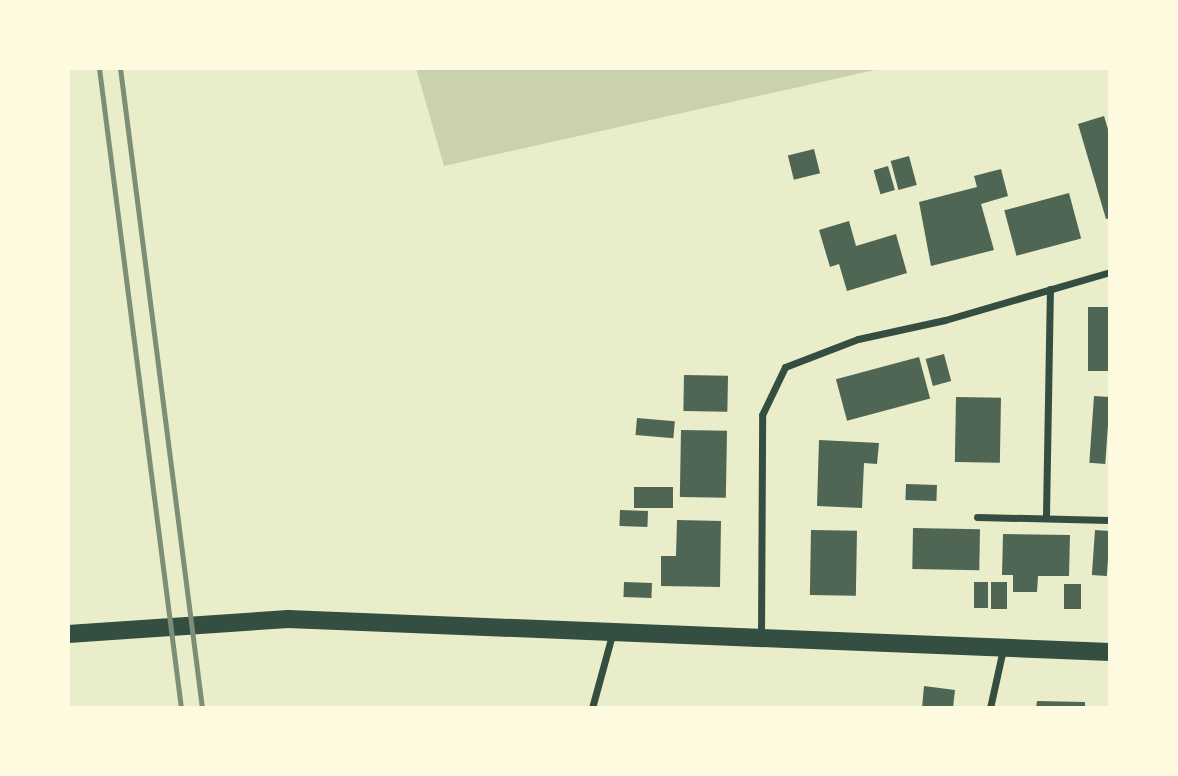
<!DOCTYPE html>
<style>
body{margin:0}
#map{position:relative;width:1178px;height:776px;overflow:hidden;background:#e9edc9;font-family:Raleway,sans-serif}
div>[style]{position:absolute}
.green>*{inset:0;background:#cad2ad}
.building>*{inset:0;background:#4f6655;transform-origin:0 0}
.minor>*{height:7px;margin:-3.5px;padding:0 3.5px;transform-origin:3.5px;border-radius:3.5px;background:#344e41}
.primary>*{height:18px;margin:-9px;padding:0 9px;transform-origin:9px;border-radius:9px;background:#344e41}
.rail>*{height:5px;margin:-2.5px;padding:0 2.5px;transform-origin:2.5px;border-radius:2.5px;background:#7c8e77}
span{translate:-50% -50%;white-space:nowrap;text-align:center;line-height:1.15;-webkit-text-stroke:7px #fefae0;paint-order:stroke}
.frame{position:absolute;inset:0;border:70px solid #fefae0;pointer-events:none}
</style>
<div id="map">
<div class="green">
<div style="clip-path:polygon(416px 68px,884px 68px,444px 166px)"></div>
</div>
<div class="building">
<div style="clip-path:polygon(1104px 116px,1110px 136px,1110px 218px,1106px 219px,1078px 124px)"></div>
<div style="left:814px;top:149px;width:25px;height:27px;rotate:76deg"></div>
<div style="left:909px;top:156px;width:30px;height:19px;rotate:75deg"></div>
<div style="left:888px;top:166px;width:25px;height:15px;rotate:74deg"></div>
<div style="clip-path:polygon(1001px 169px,1008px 196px,981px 204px,994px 250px,931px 266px,919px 202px,977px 187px,974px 176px)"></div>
<div style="left:1069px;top:193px;width:47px;height:67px;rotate:75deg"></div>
<div style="clip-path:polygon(849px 221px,856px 246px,896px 234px,907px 273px,847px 291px,839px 264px,830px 267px,819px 230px)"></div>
<div style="left:1088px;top:307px;width:22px;height:64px"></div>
<div style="left:944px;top:354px;width:28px;height:19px;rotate:75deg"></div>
<div style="left:919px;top:357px;width:43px;height:86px;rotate:75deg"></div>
<div style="left:684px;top:375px;width:44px;height:36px;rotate:1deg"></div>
<div style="left:1094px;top:396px;width:16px;height:67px;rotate:4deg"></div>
<div style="left:956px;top:397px;width:45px;height:65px;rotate:1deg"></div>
<div style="left:637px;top:418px;width:38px;height:17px;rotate:5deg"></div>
<div style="left:681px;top:430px;width:46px;height:67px;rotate:1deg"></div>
<div style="clip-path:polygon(819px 440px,879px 443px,877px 464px,864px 463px,862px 508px,817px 506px)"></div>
<div style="left:906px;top:484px;width:31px;height:16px;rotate:2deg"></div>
<div style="left:634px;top:487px;width:39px;height:21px"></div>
<div style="left:620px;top:510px;width:28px;height:16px;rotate:2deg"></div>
<div style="clip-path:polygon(677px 520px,721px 521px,720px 587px,661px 586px,661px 556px,676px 556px)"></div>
<div style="left:913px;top:528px;width:67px;height:41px;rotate:1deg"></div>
<div style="left:811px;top:530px;width:46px;height:65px;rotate:1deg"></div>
<div style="left:1095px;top:530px;width:15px;height:45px;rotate:4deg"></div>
<div style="clip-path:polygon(1003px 534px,1070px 535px,1069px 576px,1038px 576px,1037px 592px,1013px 592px,1013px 575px,1002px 575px)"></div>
<div style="left:624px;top:582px;width:28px;height:15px;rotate:2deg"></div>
<div style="left:974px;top:582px;width:14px;height:26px"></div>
<div style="left:991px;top:582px;width:16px;height:27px"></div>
<div style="left:1064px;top:584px;width:17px;height:25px"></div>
<div style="clip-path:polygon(924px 686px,955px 690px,953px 708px,922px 708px)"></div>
<div style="clip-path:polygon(1037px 701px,1085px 702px,1085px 708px,1036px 708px)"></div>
</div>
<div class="minor">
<div style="left:1046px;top:515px;width:226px;rotate:-89deg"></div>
<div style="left:977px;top:517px;width:132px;rotate:1.3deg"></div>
<div style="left:761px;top:638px;width:223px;rotate:-89.7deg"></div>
<div style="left:762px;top:415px;width:53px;rotate:-64.4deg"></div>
<div style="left:785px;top:367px;width:78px;rotate:-21deg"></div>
<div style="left:858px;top:339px;width:89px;rotate:-12.3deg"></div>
<div style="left:945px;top:320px;width:172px;rotate:-16.2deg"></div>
<div style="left:592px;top:708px;width:76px;rotate:-74.7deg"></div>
<div style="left:990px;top:708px;width:60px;rotate:-77.6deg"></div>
</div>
<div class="primary">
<div style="left:68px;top:634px;width:221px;rotate:-3.9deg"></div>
<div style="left:288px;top:619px;width:823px;rotate:2.3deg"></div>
</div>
<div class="rail">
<div style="left:99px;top:68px;width:645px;rotate:82.7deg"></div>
<div style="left:120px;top:68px;width:645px;rotate:82.7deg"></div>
</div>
<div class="frame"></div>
</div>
